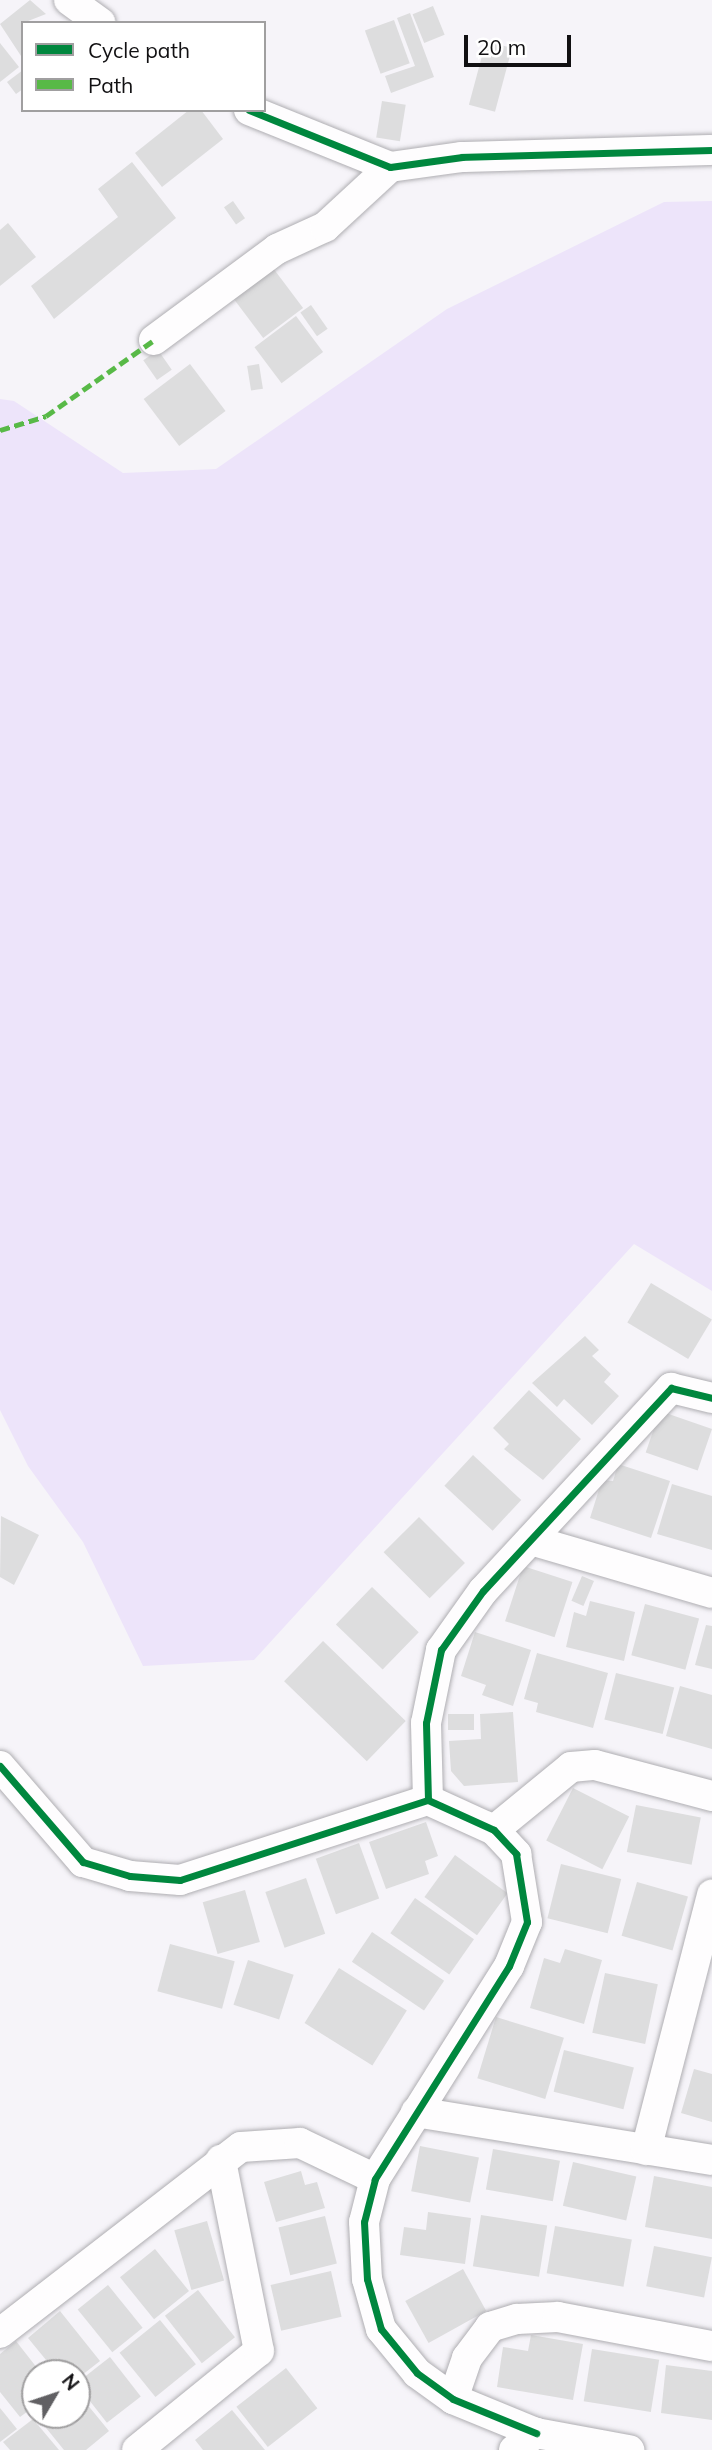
<!DOCTYPE html>
<style>
body{margin:0}
#map{position:relative;width:712px;height:2450px;overflow:hidden;background:#f6f4f9;font-family:Mulish,sans-serif}
div>[style]{position:absolute}
.green>*{inset:0;background:#ede4fa}
.building>*{inset:0;background:#ddddde;transform-origin:0 0}
.roads{filter:drop-shadow(0 0 2px #afaeb2) drop-shadow(0 0 2px #afaeb2)}
.street>*{height:30px;margin:-15px;padding:0 15px;transform-origin:15px;border-radius:15px;background:#fefdfe}
.quiet>*{height:5px;margin-top:-2.5px;transform-origin:0;background:repeating-linear-gradient(90deg,#58b947 0 10px,transparent 0 15px)}
.cycleway>*{height:7px;margin:-3.5px;padding:0 3.5px;transform-origin:3.5px;border-radius:3.5px;background:#00873e}
span{translate:-50% -50%;white-space:nowrap;text-align:center;line-height:1.15;-webkit-text-stroke:6px #fff;paint-order:stroke}
.legend{position:absolute;left:21px;top:21px;width:245px;height:91px;box-sizing:border-box;background:#fff;border:2px solid #a09fa0;margin:0;padding:9px 12px;list-style:none;font-size:21px;color:#111012}
.legend li{display:flex;align-items:center;gap:14px;height:35px}
.legend b{width:35px;border:2px solid #a09fa0}
.north{position:absolute;left:21px;top:2359px;width:70px;height:70px;box-sizing:border-box;background:#fff;border:2px solid #a09fa0;border-radius:50%;rotate:51deg;font-size:19px;font-weight:700;line-height:28px;text-align:center;color:#111012}
.north::after{content:'';display:block;margin:auto;width:24px;height:32px;background:#616063;clip-path:polygon(50% 0,100% 100%,50% 72%,0 100%)}
.scale{position:absolute;left:464px;top:35px;width:107px;height:32px;box-sizing:border-box;border:4px solid #111012;border-top:0;padding-left:9px;font-size:21px;line-height:24px;white-space:nowrap;color:#111012;-webkit-text-stroke:5px #fff;paint-order:stroke}
</style>
<div id="map">
<div class="green">
<div style="clip-path:polygon(712px 201px,712px 1291px,634px 1244px,254px 1660px,143px 1666px,83px 1542px,28px 1466px,0 1410px,0 399px,14px 401px,123px 473px,216px 469px,447px 309px,664px 202px)"></div>
</div>
<div class="building">
<div style="clip-path:polygon(30px 0,46px 14px,23px 23px,23px 59px,0 24px)"></div>
<div style="left:433px;top:6px;width:31px;height:22px;rotate:68deg"></div>
<div style="clip-path:polygon(410px 13px,434px 77px,391px 93px,385px 76px,415px 66px,397px 18px)"></div>
<div style="left:394px;top:20px;width:46px;height:31px;rotate:70deg"></div>
<div style="left:486px;top:41px;width:27px;height:66px;rotate:15deg"></div>
<div style="clip-path:polygon(0 43px,19px 67px,0 82px)"></div>
<div style="clip-path:polygon(23px 70px,23px 89px,16px 94px,7px 82px)"></div>
<div style="left:382px;top:101px;width:24px;height:37px;rotate:9deg"></div>
<div style="clip-path:polygon(189px 110px,201px 110px,223px 139px,162px 187px,135px 153px)"></div>
<div style="clip-path:polygon(132px 162px,176px 218px,54px 319px,31px 286px,118px 217px,98px 189px)"></div>
<div style="left:233px;top:201px;width:21px;height:11px;rotate:55deg"></div>
<div style="clip-path:polygon(8px 223px,36px 257px,0 286px,0 230px)"></div>
<div style="left:270px;top:264px;width:55px;height:50px;rotate:53deg"></div>
<div style="left:311px;top:305px;width:29px;height:13px;rotate:55deg"></div>
<div style="left:296px;top:316px;width:45px;height:52px;rotate:53deg"></div>
<div style="left:158px;top:350px;width:24px;height:18px;rotate:55deg"></div>
<div style="left:190px;top:364px;width:59px;height:58px;rotate:53deg"></div>
<div style="left:259px;top:364px;width:25px;height:12px;rotate:81deg"></div>
<div style="left:651px;top:1283px;width:71px;height:46px;rotate:31deg"></div>
<div style="clip-path:polygon(585px 1336px,599px 1350px,592px 1356px,611px 1374px,604px 1382px,619px 1396px,592px 1425px,564px 1399px,557px 1407px,532px 1383px)"></div>
<div style="clip-path:polygon(529px 1390px,581px 1439px,543px 1480px,504px 1449px,509px 1444px,493px 1428px)"></div>
<div style="left:660px;top:1411px;width:55px;height:44px;rotate:19deg"></div>
<div style="left:473px;top:1455px;width:66px;height:42px;rotate:43deg"></div>
<div style="clip-path:polygon(618px 1464px,670px 1481px,651px 1538px,590px 1518px,602px 1480px,613px 1481px)"></div>
<div style="clip-path:polygon(672px 1484px,712px 1496px,712px 1550px,657px 1534px)"></div>
<div style="clip-path:polygon(1px 1516px,39px 1535px,14px 1585px,0 1577px)"></div>
<div style="left:419px;top:1517px;width:65px;height:50px;rotate:45deg"></div>
<div style="left:523px;top:1566px;width:52px;height:58px;rotate:18deg"></div>
<div style="left:582px;top:1576px;width:13px;height:27px;rotate:23deg"></div>
<div style="left:372px;top:1587px;width:65px;height:52px;rotate:44deg"></div>
<div style="clip-path:polygon(590px 1601px,635px 1612px,624px 1661px,566px 1647px,574px 1612px,586px 1616px)"></div>
<div style="left:645px;top:1604px;width:56px;height:53px;rotate:15deg"></div>
<div style="clip-path:polygon(706px 1625px,712px 1626px,712px 1669px,695px 1665px)"></div>
<div style="clip-path:polygon(475px 1632px,531px 1650px,513px 1706px,482px 1695px,486px 1685px,461px 1676px)"></div>
<div style="left:323px;top:1641px;width:115px;height:56px;rotate:44deg"></div>
<div style="clip-path:polygon(537px 1653px,608px 1673px,593px 1728px,536px 1712px,538px 1703px,524px 1699px)"></div>
<div style="left:616px;top:1673px;width:60px;height:48px;rotate:14deg"></div>
<div style="clip-path:polygon(680px 1686px,712px 1695px,712px 1749px,666px 1736px)"></div>
<div style="clip-path:polygon(513px 1712px,518px 1782px,464px 1786px,451px 1771px,449px 1741px,481px 1739px,480px 1714px)"></div>
<div style="left:474px;top:1714px;width:16px;height:26px;rotate:90deg"></div>
<div style="left:573px;top:1788px;width:63px;height:59px;rotate:27deg"></div>
<div style="left:636px;top:1805px;width:66px;height:48px;rotate:11deg"></div>
<div style="clip-path:polygon(426px 1822px,438px 1856px,425px 1861px,429px 1874px,386px 1889px,369px 1842px)"></div>
<div style="left:359px;top:1843px;width:59px;height:46px;rotate:70deg"></div>
<div style="left:455px;top:1855px;width:65px;height:52px;rotate:36deg"></div>
<div style="left:561px;top:1864px;width:62px;height:56px;rotate:14deg"></div>
<div style="left:306px;top:1878px;width:59px;height:43px;rotate:71deg"></div>
<div style="left:637px;top:1882px;width:53px;height:56px;rotate:16deg"></div>
<div style="left:245px;top:1890px;width:54px;height:44px;rotate:74deg"></div>
<div style="left:415px;top:1898px;width:72px;height:43px;rotate:35deg"></div>
<div style="left:372px;top:1932px;width:87px;height:36px;rotate:34deg"></div>
<div style="left:170px;top:1944px;width:67px;height:49px;rotate:15deg"></div>
<div style="clip-path:polygon(565px 1949px,602px 1960px,584px 2024px,530px 2008px,544px 1958px,560px 1963px)"></div>
<div style="left:248px;top:1960px;width:48px;height:47px;rotate:18deg"></div>
<div style="left:339px;top:1968px;width:80px;height:65px;rotate:32deg"></div>
<div style="left:605px;top:1973px;width:54px;height:61px;rotate:12deg"></div>
<div style="left:496px;top:2017px;width:71px;height:64px;rotate:17deg"></div>
<div style="left:564px;top:2050px;width:72px;height:43px;rotate:14deg"></div>
<div style="clip-path:polygon(694px 2069px,712px 2074px,712px 2122px,681px 2113px)"></div>
<div style="left:420px;top:2146px;width:60px;height:46px;rotate:11deg"></div>
<div style="left:493px;top:2149px;width:68px;height:41px;rotate:10deg"></div>
<div style="left:573px;top:2162px;width:65px;height:45px;rotate:13deg"></div>
<div style="clip-path:polygon(301px 2171px,305px 2185px,317px 2182px,325px 2208px,276px 2222px,264px 2182px)"></div>
<div style="clip-path:polygon(654px 2176px,712px 2187px,712px 2239px,645px 2227px)"></div>
<div style="clip-path:polygon(428px 2212px,471px 2218px,465px 2264px,400px 2255px,404px 2227px,426px 2230px)"></div>
<div style="left:481px;top:2215px;width:67px;height:52px;rotate:9deg"></div>
<div style="left:325px;top:2216px;width:49px;height:48px;rotate:76deg"></div>
<div style="left:207px;top:2221px;width:62px;height:34px;rotate:74deg"></div>
<div style="left:555px;top:2226px;width:78px;height:48px;rotate:10deg"></div>
<div style="left:654px;top:2246px;width:59px;height:41px;rotate:11deg"></div>
<div style="left:155px;top:2249px;width:54px;height:45px;rotate:51deg"></div>
<div style="left:463px;top:2269px;width:48px;height:66px;rotate:61deg"></div>
<div style="left:331px;top:2271px;width:47px;height:62px;rotate:77deg"></div>
<div style="left:108px;top:2285px;width:55px;height:39px;rotate:51deg"></div>
<div style="left:198px;top:2290px;width:60px;height:42px;rotate:52deg"></div>
<div style="clip-path:polygon(60px 2311px,100px 2361px,77px 2379px,77px 2373px,47px 2373px,51px 2366px,28px 2338px)"></div>
<div style="left:160px;top:2320px;width:57px;height:52px;rotate:51deg"></div>
<div style="clip-path:polygon(531px 2335px,583px 2344px,573px 2400px,497px 2387px,503px 2347px,528px 2351px)"></div>
<div style="clip-path:polygon(16px 2341px,41px 2373px,35px 2373px,35px 2406px,20px 2417px,0 2392px,0 2354px)"></div>
<div style="left:592px;top:2349px;width:68px;height:53px;rotate:9deg"></div>
<div style="left:110px;top:2357px;width:50px;height:43px;rotate:52deg"></div>
<div style="clip-path:polygon(666px 2365px,712px 2371px,712px 2420px,661px 2413px)"></div>
<div style="left:286px;top:2368px;width:51px;height:63px;rotate:52deg"></div>
<div style="clip-path:polygon(77px 2392px,109px 2431px,86px 2450px,64px 2450px,38px 2418px,77px 2415px)"></div>
<div style="clip-path:polygon(0 2408px,17px 2429px,0 2442px)"></div>
<div style="clip-path:polygon(232px 2410px,265px 2450px,203px 2450px,195px 2440px)"></div>
<div style="clip-path:polygon(33px 2419px,59px 2450px,10px 2450px,3px 2442px)"></div>
</div>
<div class="roads">
<div class="street">
<div style="left:69px;top:0;width:39px;rotate:36deg"></div>
<div style="left:249px;top:110px;width:152px;rotate:22deg"></div>
<div style="left:390px;top:167px;width:73px;rotate:-7.9deg"></div>
<div style="left:462px;top:157px;width:250px;rotate:-1.6deg"></div>
<div style="left:154px;top:340px;width:153px;rotate:-36.5deg"></div>
<div style="left:277px;top:249px;width:53px;rotate:-24.6deg"></div>
<div style="left:325px;top:227px;width:88px;rotate:-42.7deg"></div>
<div style="left:531px;top:1540px;width:189px;rotate:16.3deg"></div>
<div style="left:0;top:1766px;width:127px;rotate:49.2deg"></div>
<div style="left:83px;top:1862px;width:49px;rotate:16.6deg"></div>
<div style="left:130px;top:1876px;width:50px;rotate:4.6deg"></div>
<div style="left:180px;top:1880px;width:261px;rotate:-17.9deg"></div>
<div style="left:428px;top:1800px;width:72px;rotate:24.4deg"></div>
<div style="left:494px;top:1830px;width:33px;rotate:47deg"></div>
<div style="left:516px;top:1854px;width:69px;rotate:80.8deg"></div>
<div style="left:527px;top:1922px;width:48px;rotate:112.2deg"></div>
<div style="left:509px;top:1966px;width:252px;rotate:122.2deg"></div>
<div style="left:375px;top:2179px;width:44px;rotate:104.3deg"></div>
<div style="left:364px;top:2222px;width:57px;rotate:87deg"></div>
<div style="left:367px;top:2279px;width:52px;rotate:74.4deg"></div>
<div style="left:381px;top:2329px;width:57px;rotate:50.7deg"></div>
<div style="left:417px;top:2373px;width:44px;rotate:35.8deg"></div>
<div style="left:453px;top:2399px;width:90px;rotate:22.3deg"></div>
<div style="left:428px;top:1800px;width:77px;rotate:-91.5deg"></div>
<div style="left:426px;top:1723px;width:75px;rotate:-78.4deg"></div>
<div style="left:441px;top:1650px;width:72px;rotate:-54.6deg"></div>
<div style="left:483px;top:1591px;width:277px;rotate:-47.2deg"></div>
<div style="left:671px;top:1388px;width:42px;rotate:13.7deg"></div>
<div style="left:494px;top:1830px;width:99px;rotate:-39.3deg"></div>
<div style="left:571px;top:1767px;width:24px;rotate:-5deg"></div>
<div style="left:595px;top:1765px;width:121px;rotate:14.8deg"></div>
<div style="left:416px;top:2112px;width:300px;rotate:9.2deg"></div>
<div style="left:646px;top:2150px;width:264px;rotate:-75.5deg"></div>
<div style="left:0;top:2333px;width:304px;rotate:-37.7deg"></div>
<div style="left:241px;top:2147px;width:59px;rotate:-3.9deg"></div>
<div style="left:300px;top:2143px;width:83px;rotate:25.6deg"></div>
<div style="left:453px;top:2399px;width:43px;rotate:-71.1deg"></div>
<div style="left:467px;top:2358px;width:39px;rotate:-53deg"></div>
<div style="left:490px;top:2327px;width:28px;rotate:-17deg"></div>
<div style="left:517px;top:2319px;width:41px;rotate:-2.8deg"></div>
<div style="left:558px;top:2317px;width:157px;rotate:10.7deg"></div>
<div style="left:137px;top:2450px;width:157px;rotate:-39.1deg"></div>
<div style="left:259px;top:2351px;width:195px;rotate:-101.3deg"></div>
<div style="left:514px;top:2450px;width:28px;rotate:-38deg"></div>
<div style="left:536px;top:2433px;width:95px;rotate:10.4deg"></div>
</div>
</div>
<div class="quiet">
<div style="left:0;top:430px;width:48px;rotate:-16.9deg"></div>
<div style="left:46px;top:416px;width:132px;rotate:-35.1deg"></div>
</div>
<div class="cycleway">
<div style="left:249px;top:110px;width:152px;rotate:22deg"></div>
<div style="left:390px;top:167px;width:73px;rotate:-7.9deg"></div>
<div style="left:462px;top:157px;width:250px;rotate:-1.6deg"></div>
<div style="left:0;top:1766px;width:127px;rotate:49.2deg"></div>
<div style="left:83px;top:1862px;width:49px;rotate:16.6deg"></div>
<div style="left:130px;top:1876px;width:50px;rotate:4.6deg"></div>
<div style="left:180px;top:1880px;width:261px;rotate:-17.9deg"></div>
<div style="left:428px;top:1800px;width:72px;rotate:24.4deg"></div>
<div style="left:494px;top:1830px;width:33px;rotate:47deg"></div>
<div style="left:516px;top:1854px;width:69px;rotate:80.8deg"></div>
<div style="left:527px;top:1922px;width:48px;rotate:112.2deg"></div>
<div style="left:509px;top:1966px;width:252px;rotate:122.2deg"></div>
<div style="left:375px;top:2179px;width:44px;rotate:104.3deg"></div>
<div style="left:364px;top:2222px;width:57px;rotate:87deg"></div>
<div style="left:367px;top:2279px;width:52px;rotate:74.4deg"></div>
<div style="left:381px;top:2329px;width:57px;rotate:50.7deg"></div>
<div style="left:417px;top:2373px;width:44px;rotate:35.8deg"></div>
<div style="left:453px;top:2399px;width:90px;rotate:22.3deg"></div>
<div style="left:428px;top:1800px;width:77px;rotate:-91.5deg"></div>
<div style="left:426px;top:1723px;width:75px;rotate:-78.4deg"></div>
<div style="left:441px;top:1650px;width:72px;rotate:-54.6deg"></div>
<div style="left:483px;top:1591px;width:277px;rotate:-47.2deg"></div>
<div style="left:671px;top:1388px;width:42px;rotate:13.7deg"></div>
</div>
<ul class="legend">
<li><b style="height:9px;background:#00873e"></b>Cycle path</li>
<li><b style="height:9px;background:#58b947"></b>Path</li>
</ul>
<div class="north">N</div>
<div class="scale">20 m</div>
</div>
